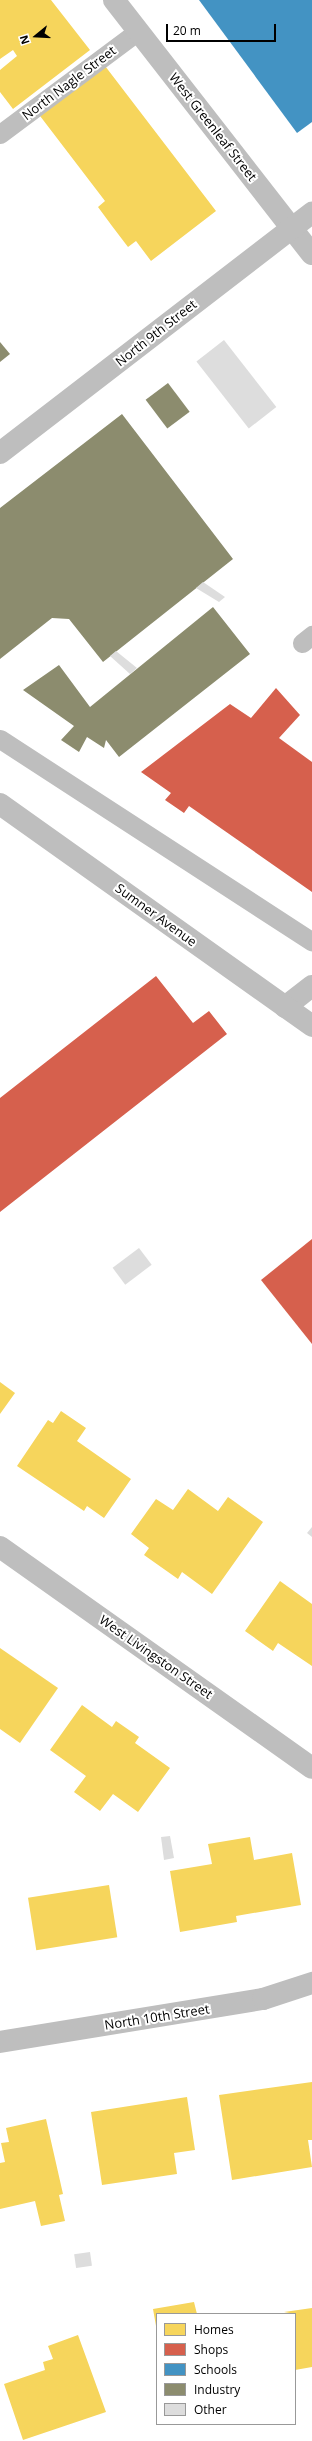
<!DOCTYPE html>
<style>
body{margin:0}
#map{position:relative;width:312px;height:2441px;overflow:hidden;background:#fff;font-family:"Open Sans",sans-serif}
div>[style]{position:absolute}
.homes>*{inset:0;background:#f6d55c;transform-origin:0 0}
.shops>*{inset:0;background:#d6604d}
.schools>*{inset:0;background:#4393c3}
.industry>*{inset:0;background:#8c8c6e;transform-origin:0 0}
.building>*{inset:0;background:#ddd;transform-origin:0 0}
.service>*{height:19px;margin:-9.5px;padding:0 9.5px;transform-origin:9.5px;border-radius:9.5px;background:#bebebe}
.minor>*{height:22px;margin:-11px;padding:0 11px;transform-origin:11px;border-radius:11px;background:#bebebe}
.tertiary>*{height:22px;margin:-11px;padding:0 11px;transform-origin:11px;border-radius:11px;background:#bebebe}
span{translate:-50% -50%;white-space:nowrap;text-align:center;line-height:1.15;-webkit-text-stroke:4px #fff;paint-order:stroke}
.street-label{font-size:13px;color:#000}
.legend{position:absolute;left:156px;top:2313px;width:140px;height:112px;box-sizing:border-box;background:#fff;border:1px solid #999;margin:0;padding:5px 7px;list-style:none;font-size:12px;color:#000}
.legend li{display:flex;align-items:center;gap:8px;height:20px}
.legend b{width:20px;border:1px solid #999}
.north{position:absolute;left:16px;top:16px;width:40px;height:40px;-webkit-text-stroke:3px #fff;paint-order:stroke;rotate:252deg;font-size:11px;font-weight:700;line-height:16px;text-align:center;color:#000}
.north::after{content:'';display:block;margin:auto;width:14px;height:18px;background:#000;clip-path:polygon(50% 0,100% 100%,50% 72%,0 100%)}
.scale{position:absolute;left:166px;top:24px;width:110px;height:18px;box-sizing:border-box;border:2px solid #000;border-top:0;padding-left:5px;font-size:12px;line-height:14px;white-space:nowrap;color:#000;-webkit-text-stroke:3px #fff;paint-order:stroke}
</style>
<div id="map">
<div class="homes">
<div style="clip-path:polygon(0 0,51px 0,90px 50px,13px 109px,0 92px,0 70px,17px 56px,13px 50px,0 59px)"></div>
<div style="clip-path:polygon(102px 62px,216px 211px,151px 261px,136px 241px,128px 247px,112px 226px,98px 207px,105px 201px,37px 112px)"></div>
<div style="clip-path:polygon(0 1382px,15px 1393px,0 1414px)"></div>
<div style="clip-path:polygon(61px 1411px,86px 1428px,77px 1441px,131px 1479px,104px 1518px,87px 1506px,84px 1511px,17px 1466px,48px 1420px,53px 1423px)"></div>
<div style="clip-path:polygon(188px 1489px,218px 1511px,228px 1497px,263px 1522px,212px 1594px,182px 1572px,178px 1579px,144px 1555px,149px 1548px,131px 1534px,156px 1499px,173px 1510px)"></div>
<div style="clip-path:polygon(280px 1581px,312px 1604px,312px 1666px,278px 1643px,273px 1651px,245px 1631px)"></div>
<div style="clip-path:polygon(0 1648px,58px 1688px,20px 1743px,0 1729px)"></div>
<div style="clip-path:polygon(82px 1705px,112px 1727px,116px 1721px,139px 1737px,135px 1743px,170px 1768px,138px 1812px,113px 1794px,100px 1811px,74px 1792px,86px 1776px,50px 1750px)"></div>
<div style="clip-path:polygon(250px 1837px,254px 1860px,292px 1853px,301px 1905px,236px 1916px,237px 1922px,180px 1932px,170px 1871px,212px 1864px,208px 1844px)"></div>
<div style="left:109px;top:1885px;width:53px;height:82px;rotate:81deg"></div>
<div style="clip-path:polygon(312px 2082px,312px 2140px,308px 2140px,312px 2167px,232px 2180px,219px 2095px)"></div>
<div style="clip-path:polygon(187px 2097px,195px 2150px,174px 2153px,177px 2174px,102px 2185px,91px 2112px)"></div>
<div style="clip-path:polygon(46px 2119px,63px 2194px,59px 2195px,65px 2221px,41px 2226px,35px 2201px,0 2209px,0 2163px,5px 2162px,1px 2143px,9px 2142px,6px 2128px)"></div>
<div style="clip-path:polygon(194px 2302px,197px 2314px,157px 2314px,156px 2326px,153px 2309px)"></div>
<div style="clip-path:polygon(312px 2308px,312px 2367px,295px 2370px,295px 2314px,284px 2312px)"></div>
<div style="clip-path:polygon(78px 2335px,106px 2412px,23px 2440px,4px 2384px,45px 2370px,43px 2362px,53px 2359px,48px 2346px)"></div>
</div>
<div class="shops">
<div style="clip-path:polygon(276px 688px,300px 715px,279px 738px,312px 762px,312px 892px,189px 806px,184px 813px,165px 800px,171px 793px,141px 772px,230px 704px,251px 718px)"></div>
<div style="clip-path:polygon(156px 976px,193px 1023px,209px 1011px,227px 1034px,0 1212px,0 1098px)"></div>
<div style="clip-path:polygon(312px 1239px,312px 1344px,261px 1280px)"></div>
</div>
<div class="schools">
<div style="clip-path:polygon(199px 0,312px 0,312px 122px,297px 133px)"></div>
</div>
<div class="industry">
<div style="clip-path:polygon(0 342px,10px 354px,0 362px)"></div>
<div style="left:168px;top:383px;width:36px;height:28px;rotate:53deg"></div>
<div style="clip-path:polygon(122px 414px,233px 559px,103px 662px,69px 619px,52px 618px,0 659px,0 508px)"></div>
<div style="clip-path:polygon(213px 607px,250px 654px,119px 757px,106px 740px,104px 748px,87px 737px,79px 752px,61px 740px,74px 726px,23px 690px,59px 665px,90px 707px)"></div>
</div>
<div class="building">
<div style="left:224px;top:340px;width:85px;height:35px;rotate:52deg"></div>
<div style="clip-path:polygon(203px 582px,225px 597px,219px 602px,196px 588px)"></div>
<div style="clip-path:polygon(116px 651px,137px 668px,130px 674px,110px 656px)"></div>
<div style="left:139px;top:1248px;width:21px;height:33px;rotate:53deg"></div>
<div style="clip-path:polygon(312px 1527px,312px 1537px,307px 1533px)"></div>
<div style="clip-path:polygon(170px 1836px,174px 1858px,164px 1860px,161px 1837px)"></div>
<div style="left:90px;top:2252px;width:14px;height:16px;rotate:82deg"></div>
</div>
<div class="service">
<div style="left:0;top:134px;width:172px;rotate:-36.7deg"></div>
<div style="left:302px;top:643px;width:13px;rotate:-39deg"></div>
<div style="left:0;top:739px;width:372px;rotate:33deg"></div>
</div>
<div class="minor">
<div style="left:114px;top:0;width:322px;rotate:52.1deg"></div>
<div style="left:0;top:453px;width:394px;rotate:-37.6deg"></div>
<div style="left:285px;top:1007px;width:34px;rotate:-38deg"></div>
<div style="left:0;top:1547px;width:382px;rotate:35.3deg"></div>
<div style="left:0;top:2042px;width:266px;rotate:-9.3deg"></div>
<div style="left:263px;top:1999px;width:52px;rotate:-18.1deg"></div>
</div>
<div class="tertiary">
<div style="left:0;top:804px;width:383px;rotate:35.4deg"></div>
</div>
<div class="street-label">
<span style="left:69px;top:83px;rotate:-37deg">North Nagle Street</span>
<span style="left:213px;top:127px;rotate:52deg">West Greenleaf Street</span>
<span style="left:156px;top:333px;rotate:-38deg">North 9th Street</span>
<span style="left:156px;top:915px;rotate:36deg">Sumner Avenue</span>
<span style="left:156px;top:1657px;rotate:35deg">West Livingston Street</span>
<span style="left:157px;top:2017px;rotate:-9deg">North 10th Street</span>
</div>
<ul class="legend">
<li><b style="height:11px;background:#f6d55c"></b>Homes</li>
<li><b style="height:11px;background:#d6604d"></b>Shops</li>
<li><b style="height:11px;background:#4393c3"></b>Schools</li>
<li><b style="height:11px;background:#8c8c6e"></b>Industry</li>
<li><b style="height:11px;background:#ddd"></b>Other</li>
</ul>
<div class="north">N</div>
<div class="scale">20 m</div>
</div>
